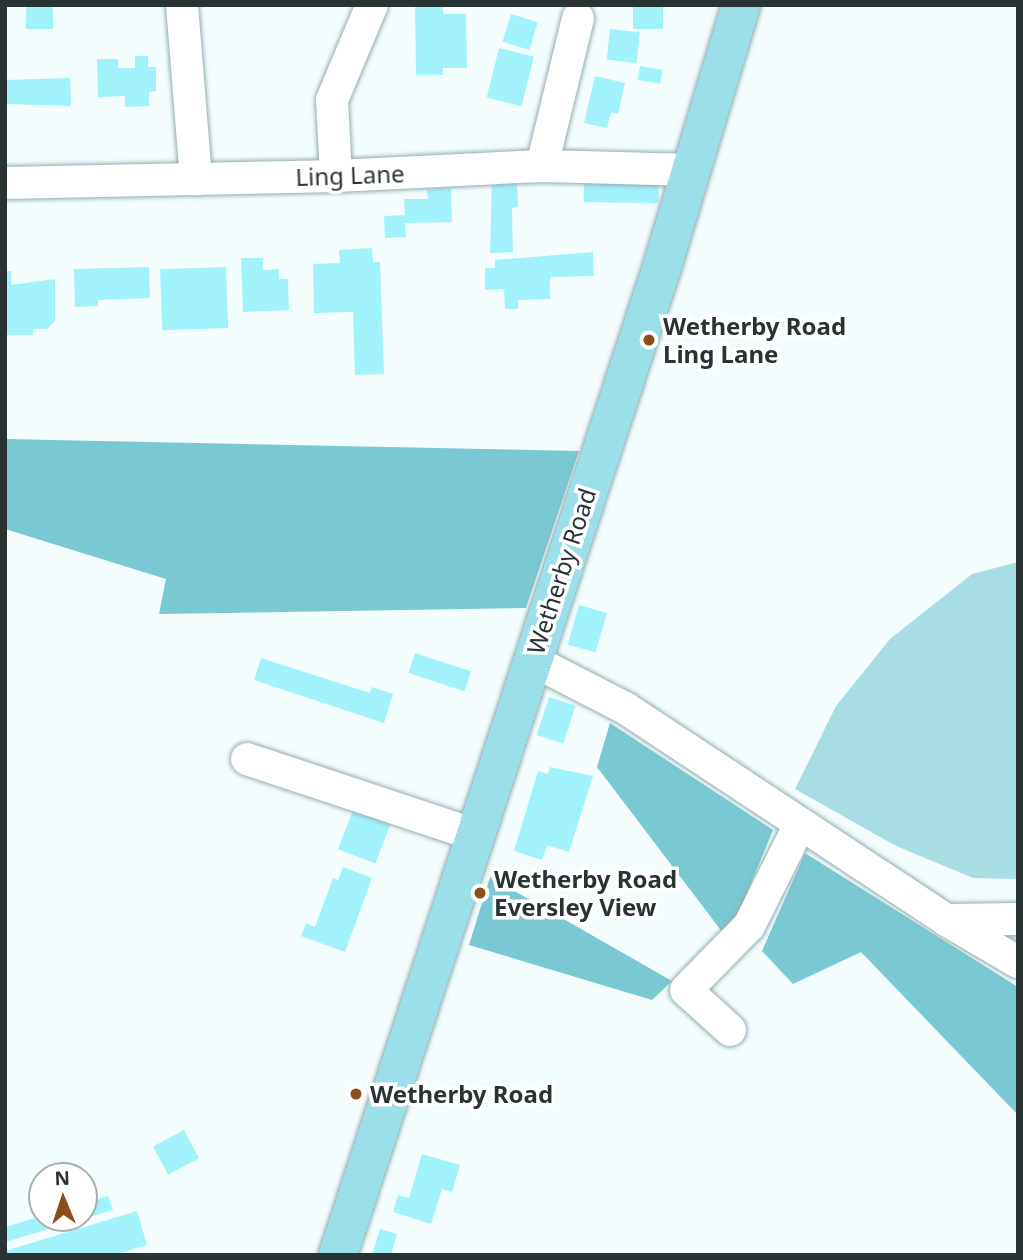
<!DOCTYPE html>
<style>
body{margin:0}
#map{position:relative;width:1023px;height:1260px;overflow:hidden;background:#f3fdfe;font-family:"Noto Sans",sans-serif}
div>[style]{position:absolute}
.green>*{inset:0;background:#a7dee4}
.forest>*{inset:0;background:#7ac8d1}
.building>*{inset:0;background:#a2f2fb;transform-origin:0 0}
.roads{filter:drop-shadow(0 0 2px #93acaf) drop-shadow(0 0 2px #93acaf)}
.minor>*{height:32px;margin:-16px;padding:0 16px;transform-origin:16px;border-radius:16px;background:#fff}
.major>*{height:38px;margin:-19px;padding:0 19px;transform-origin:19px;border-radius:19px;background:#9be0e8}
.dots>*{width:19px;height:19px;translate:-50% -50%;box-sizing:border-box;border:4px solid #fff;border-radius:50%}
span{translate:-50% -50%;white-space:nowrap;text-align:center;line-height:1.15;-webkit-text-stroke:7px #fff;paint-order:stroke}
.street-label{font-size:24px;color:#293334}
.poi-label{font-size:24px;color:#293334;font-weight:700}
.left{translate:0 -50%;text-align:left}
.frame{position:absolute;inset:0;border:7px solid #293334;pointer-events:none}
.north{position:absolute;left:28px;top:1162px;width:70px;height:70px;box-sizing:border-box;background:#fff;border:2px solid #a9adae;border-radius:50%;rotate:358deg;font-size:19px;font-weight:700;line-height:28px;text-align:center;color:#293334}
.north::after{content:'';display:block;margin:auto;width:24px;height:32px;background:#8d4d17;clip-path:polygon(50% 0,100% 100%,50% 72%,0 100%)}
</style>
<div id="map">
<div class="green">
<div style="clip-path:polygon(1018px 562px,1018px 879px,973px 878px,896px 846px,795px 789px,836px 706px,890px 639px,972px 574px)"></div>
</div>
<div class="forest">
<div style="clip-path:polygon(5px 439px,579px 451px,526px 608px,159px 614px,166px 579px,5px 529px)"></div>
<div style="clip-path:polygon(610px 723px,773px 830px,735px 922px,723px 933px,597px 767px)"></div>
<div style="clip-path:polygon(805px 853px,1018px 987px,1018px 1115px,861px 952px,793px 984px,762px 951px)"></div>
<div style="clip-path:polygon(490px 877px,672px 981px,652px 1000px,469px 945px)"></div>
</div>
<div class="building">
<div style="left:26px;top:5px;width:27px;height:24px"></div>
<div style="clip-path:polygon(415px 5px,443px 5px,443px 14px,466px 14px,467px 68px,443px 68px,443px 75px,416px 75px)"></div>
<div style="left:633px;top:5px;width:30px;height:24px"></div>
<div style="left:511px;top:14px;width:28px;height:29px;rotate:17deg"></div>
<div style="left:610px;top:29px;width:30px;height:31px;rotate:6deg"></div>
<div style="left:499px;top:48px;width:36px;height:51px;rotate:14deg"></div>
<div style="clip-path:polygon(135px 56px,148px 56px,148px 67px,156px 67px,156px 91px,149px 92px,149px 106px,125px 107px,125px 96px,98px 97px,97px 59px,118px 59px,118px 68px,135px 68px)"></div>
<div style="left:640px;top:66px;width:23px;height:14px;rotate:10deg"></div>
<div style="clip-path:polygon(595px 76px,625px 83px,618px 114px,611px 112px,607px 128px,584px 123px)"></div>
<div style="clip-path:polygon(70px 78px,71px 106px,5px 104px,5px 80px)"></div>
<div style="clip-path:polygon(517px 178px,518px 207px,512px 208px,513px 252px,490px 253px,492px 179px)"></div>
<div style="left:584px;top:180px;width:75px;height:22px;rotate:1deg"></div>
<div style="clip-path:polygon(451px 188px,452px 222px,405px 223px,406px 237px,385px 238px,384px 216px,405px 215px,404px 199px,428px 199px,427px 189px)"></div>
<div style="clip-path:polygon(372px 248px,373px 262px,380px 262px,384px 374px,355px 375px,353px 312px,314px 313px,313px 264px,340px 263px,339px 250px)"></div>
<div style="clip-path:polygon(593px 252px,594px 276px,550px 277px,550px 299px,518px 300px,518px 309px,505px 309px,504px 289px,485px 290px,485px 268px,495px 268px,495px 260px)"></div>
<div style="clip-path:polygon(241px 258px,263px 258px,263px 270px,279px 269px,279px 279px,288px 279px,289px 310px,243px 312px)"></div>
<div style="clip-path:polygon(149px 267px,150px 298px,98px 300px,98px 306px,75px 307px,74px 269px)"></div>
<div style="left:226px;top:267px;width:61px;height:66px;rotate:88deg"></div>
<div style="clip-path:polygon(5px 271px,11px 271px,11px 285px,55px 279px,55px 321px,47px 329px,33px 329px,33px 335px,5px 335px)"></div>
<div style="left:579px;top:605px;width:29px;height:41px;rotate:16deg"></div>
<div style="left:415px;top:653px;width:59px;height:21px;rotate:18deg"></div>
<div style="clip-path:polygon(261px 658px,370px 693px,372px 687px,393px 694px,384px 723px,254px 680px)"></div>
<div style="left:549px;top:697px;width:28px;height:40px;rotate:18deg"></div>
<div style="clip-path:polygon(550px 767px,593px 776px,569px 852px,547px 845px,542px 860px,514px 851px,538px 771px,548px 774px)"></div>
<div style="left:353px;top:810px;width:40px;height:42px;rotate:21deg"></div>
<div style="clip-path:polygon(343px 867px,372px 878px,345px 952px,301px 936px,306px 923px,315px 927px,333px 878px,338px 880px)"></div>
<div style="left:184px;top:1130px;width:32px;height:35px;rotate:62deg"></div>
<div style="clip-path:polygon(422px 1154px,460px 1165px,452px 1192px,442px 1189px,431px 1224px,393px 1212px,398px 1195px,409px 1198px)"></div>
<div style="clip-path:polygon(108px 1196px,113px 1210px,5px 1242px,5px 1227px,42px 1216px,84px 1218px,84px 1203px)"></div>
<div style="clip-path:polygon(137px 1211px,147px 1245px,113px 1255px,5px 1255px,5px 1251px)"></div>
<div style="clip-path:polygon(380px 1229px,397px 1234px,391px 1255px,372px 1255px)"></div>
</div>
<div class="roads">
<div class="minor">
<div style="left:182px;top:5px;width:175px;rotate:85.4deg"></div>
<div style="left:542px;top:166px;width:152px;rotate:-76.3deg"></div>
<div style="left:336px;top:176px;width:76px;rotate:-93deg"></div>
<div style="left:332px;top:100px;width:103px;rotate:-67.2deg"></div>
<div style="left:5px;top:183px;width:331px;rotate:-1.2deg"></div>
<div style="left:336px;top:176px;width:206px;rotate:-2.8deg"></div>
<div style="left:542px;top:166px;width:152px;rotate:1.5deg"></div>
<div style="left:532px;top:660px;width:105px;rotate:27.3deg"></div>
<div style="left:625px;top:708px;width:385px;rotate:33.4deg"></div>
<div style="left:946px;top:920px;width:83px;rotate:30.3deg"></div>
<div style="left:247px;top:759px;width:240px;rotate:18.4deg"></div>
<div style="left:947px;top:920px;width:71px;rotate:-0.8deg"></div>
<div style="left:730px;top:1030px;width:59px;rotate:-137.7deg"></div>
<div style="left:686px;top:990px;width:90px;rotate:-45.5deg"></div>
<div style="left:749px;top:926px;width:114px;rotate:-63.4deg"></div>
</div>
<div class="major">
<div style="left:338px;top:1255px;width:1040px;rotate:-71.84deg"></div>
<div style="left:662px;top:267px;width:274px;rotate:-73.2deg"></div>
</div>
</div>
<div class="dots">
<div style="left:649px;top:340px;background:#8d4d17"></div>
<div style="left:480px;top:893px;background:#8d4d17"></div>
<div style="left:356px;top:1094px;background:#8d4d17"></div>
</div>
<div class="street-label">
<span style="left:350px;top:175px;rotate:-2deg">Ling Lane</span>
<span style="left:561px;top:571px;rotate:-72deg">Wetherby Road</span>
</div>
<div class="poi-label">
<span class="left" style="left:663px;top:340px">Wetherby Road<br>Ling Lane</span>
<span class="left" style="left:494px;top:893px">Wetherby Road<br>Eversley View</span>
<span class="left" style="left:370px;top:1094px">Wetherby Road</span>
</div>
<div class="frame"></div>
<div class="north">N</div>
</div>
